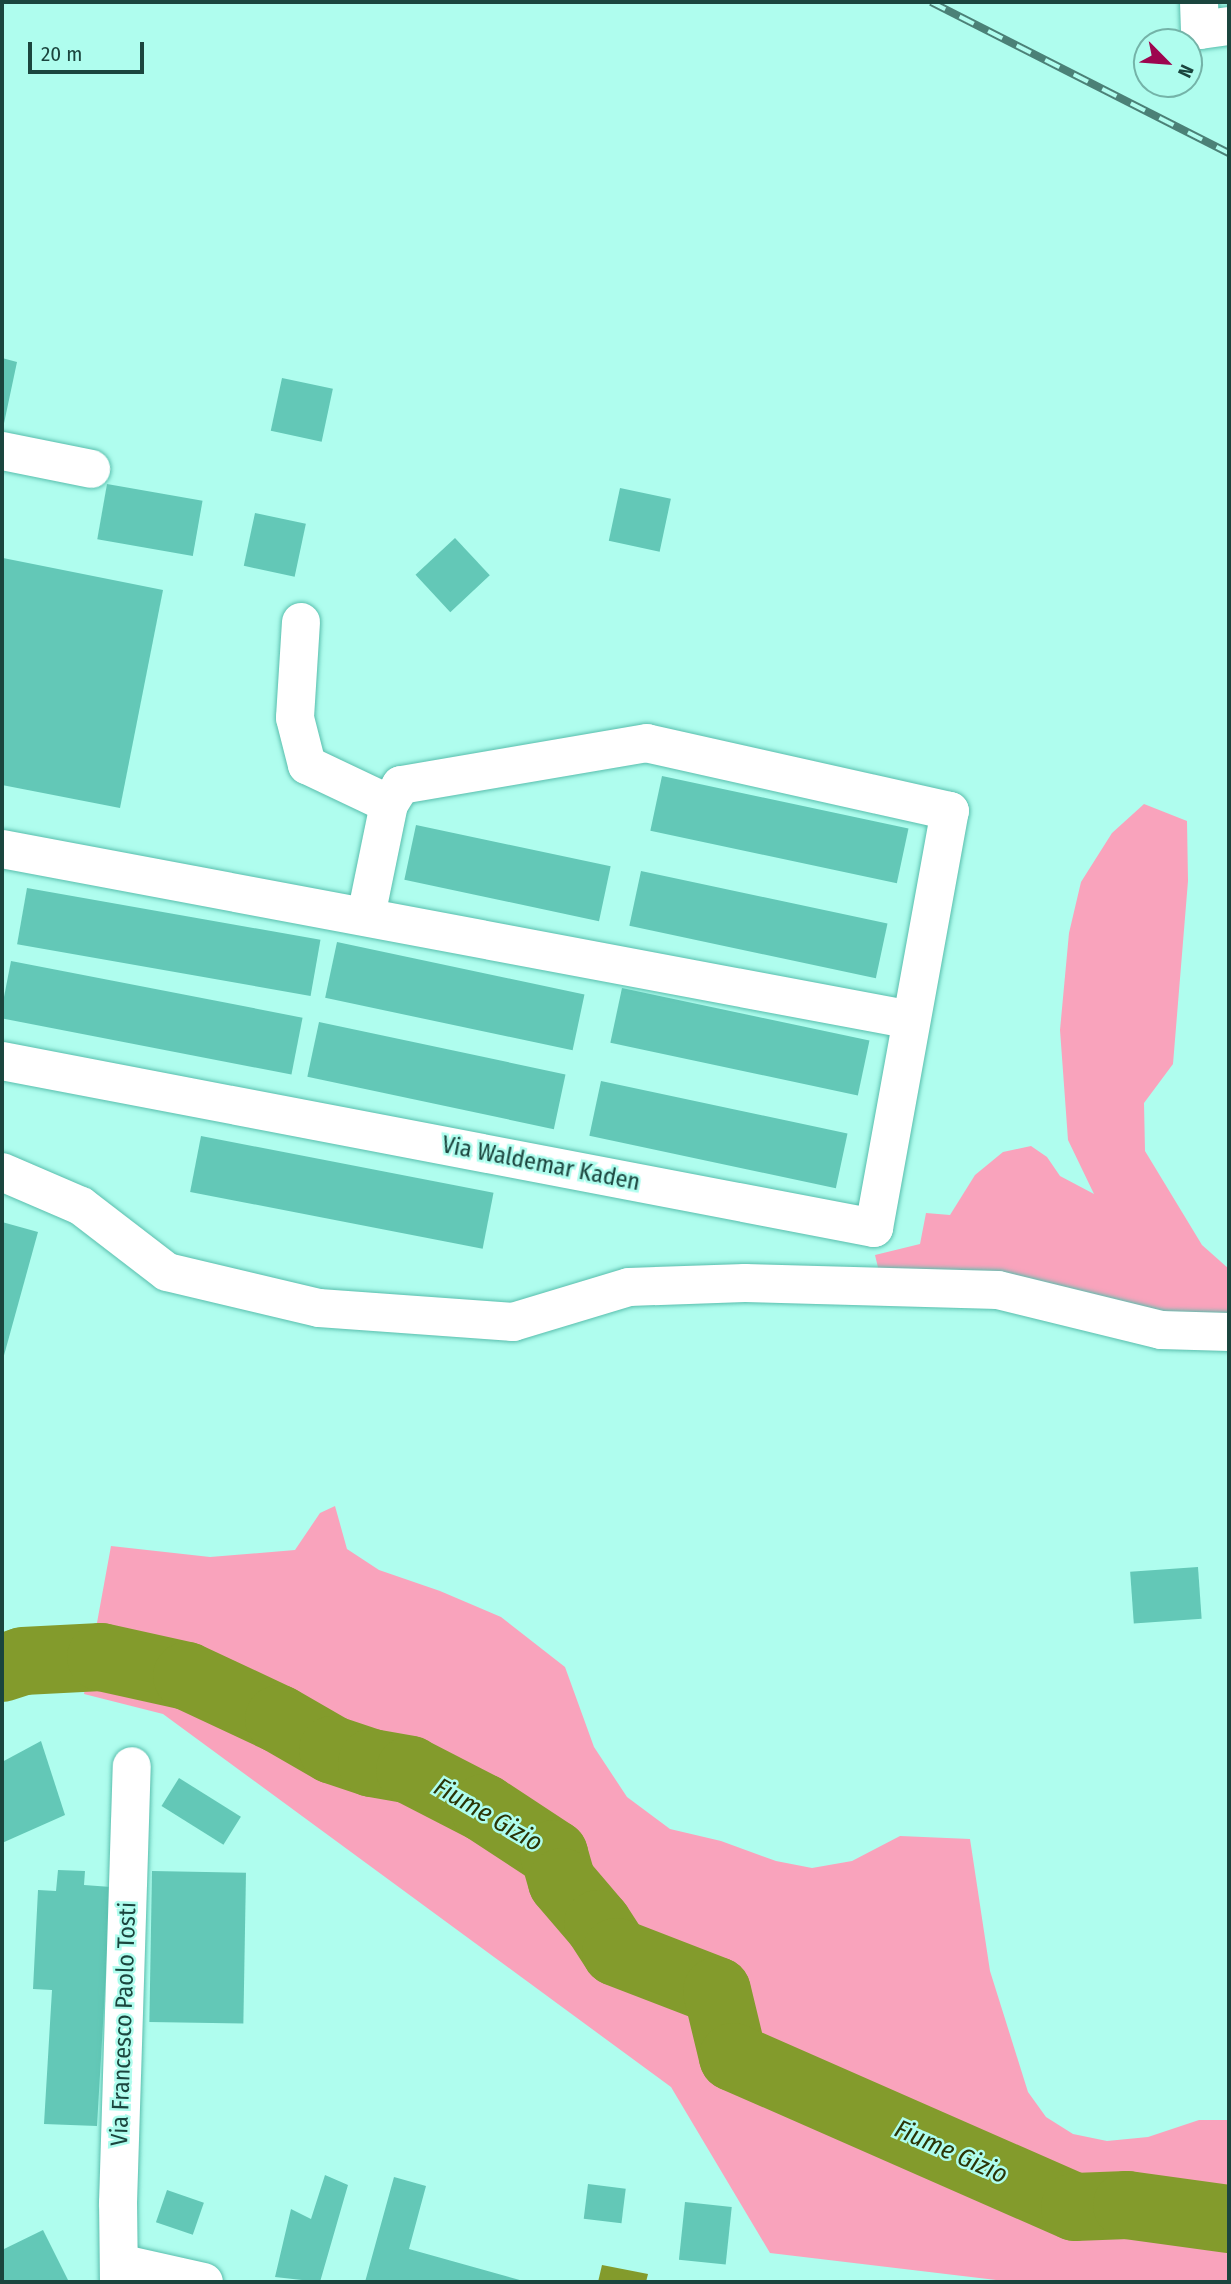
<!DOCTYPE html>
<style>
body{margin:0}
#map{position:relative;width:1231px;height:2284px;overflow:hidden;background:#affdee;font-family:"Fira Sans Condensed",sans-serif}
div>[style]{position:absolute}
.green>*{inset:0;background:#f9a3bc}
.water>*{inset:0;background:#839b2c}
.river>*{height:68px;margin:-34px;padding:0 34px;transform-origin:34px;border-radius:34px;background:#839b2c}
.building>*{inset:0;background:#63c8b7;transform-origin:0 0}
.roads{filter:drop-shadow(0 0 2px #59bead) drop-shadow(0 0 2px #59bead)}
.minor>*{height:38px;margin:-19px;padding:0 19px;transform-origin:19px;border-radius:19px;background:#fff}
.rail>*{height:8px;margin-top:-4px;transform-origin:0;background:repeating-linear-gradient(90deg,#affdee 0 16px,#4b8177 0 32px);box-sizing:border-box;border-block:2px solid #4b8177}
span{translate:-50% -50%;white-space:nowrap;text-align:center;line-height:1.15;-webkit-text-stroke:5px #affdee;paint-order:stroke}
.street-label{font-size:24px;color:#1b453e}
.water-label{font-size:26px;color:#2a3406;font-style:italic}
.frame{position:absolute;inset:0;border:4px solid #1b453e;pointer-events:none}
.north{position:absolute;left:1133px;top:28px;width:70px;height:70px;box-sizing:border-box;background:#affdee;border:2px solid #74b3a8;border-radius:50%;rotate:115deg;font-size:19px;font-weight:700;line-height:28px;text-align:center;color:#1b453e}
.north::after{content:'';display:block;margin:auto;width:24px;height:32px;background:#9d054f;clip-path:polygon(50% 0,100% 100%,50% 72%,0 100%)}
.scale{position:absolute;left:28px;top:42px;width:116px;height:32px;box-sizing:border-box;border:4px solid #1b453e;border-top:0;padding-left:9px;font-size:21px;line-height:24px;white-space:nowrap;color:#1b453e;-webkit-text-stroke:5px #affdee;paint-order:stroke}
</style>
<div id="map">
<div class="green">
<div style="clip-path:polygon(1144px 804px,1187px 821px,1188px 881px,1173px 1064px,1144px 1103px,1145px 1151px,1202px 1245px,1229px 1269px,1229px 1344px,881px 1280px,875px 1255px,920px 1244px,926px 1213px,950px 1215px,975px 1175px,1003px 1152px,1031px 1146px,1047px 1157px,1060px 1176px,1094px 1194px,1068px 1140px,1060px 1030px,1069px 933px,1081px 882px,1112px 833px)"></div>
<div style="clip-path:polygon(335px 1506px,347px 1549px,379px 1570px,440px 1591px,501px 1617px,565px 1667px,594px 1747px,627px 1797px,670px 1829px,721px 1841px,776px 1861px,812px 1868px,852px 1861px,900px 1836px,970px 1839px,990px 1971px,1028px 2092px,1046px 2117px,1073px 2134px,1107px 2141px,1148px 2137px,1199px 2120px,1229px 2120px,1229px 2282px,1013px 2282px,770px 2253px,671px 2087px,163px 1714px,84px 1694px,111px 1546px,210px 1557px,295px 1550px,320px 1513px)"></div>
</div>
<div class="water">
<div style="clip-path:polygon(602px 2265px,648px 2274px,646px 2282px,598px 2282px)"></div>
</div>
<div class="river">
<div style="left:2px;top:1668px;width:22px;rotate:-18deg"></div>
<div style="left:23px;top:1661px;width:78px;rotate:-2.9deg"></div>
<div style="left:101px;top:1657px;width:88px;rotate:12.5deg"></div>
<div style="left:187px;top:1676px;width:102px;rotate:25.1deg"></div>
<div style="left:279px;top:1719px;width:62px;rotate:29.9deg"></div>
<div style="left:333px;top:1750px;width:41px;rotate:18.4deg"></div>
<div style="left:372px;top:1763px;width:39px;rotate:10deg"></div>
<div style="left:410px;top:1770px;width:83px;rotate:27.2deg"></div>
<div style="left:484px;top:1808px;width:84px;rotate:33.3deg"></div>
<div style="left:554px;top:1854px;width:29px;rotate:74deg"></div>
<div style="left:562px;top:1882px;width:55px;rotate:49.4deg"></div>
<div style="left:598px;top:1924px;width:33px;rotate:57deg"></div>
<div style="left:616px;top:1952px;width:108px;rotate:21.1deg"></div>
<div style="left:717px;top:1991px;width:68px;rotate:76.4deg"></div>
<div style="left:733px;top:2057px;width:373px;rotate:23.7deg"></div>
<div style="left:1075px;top:2207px;width:52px;rotate:-2.2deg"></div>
<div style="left:1127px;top:2205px;width:103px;rotate:7.8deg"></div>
</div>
<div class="building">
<div style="clip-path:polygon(2px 358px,17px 362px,3px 428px,2px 428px)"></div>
<div style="left:282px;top:378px;width:52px;height:54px;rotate:12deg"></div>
<div style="left:107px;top:484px;width:97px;height:56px;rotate:10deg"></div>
<div style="left:620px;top:488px;width:52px;height:54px;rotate:12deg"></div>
<div style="left:255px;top:513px;width:52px;height:54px;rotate:12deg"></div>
<div style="left:455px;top:538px;width:51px;height:54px;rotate:47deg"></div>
<div style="clip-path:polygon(3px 558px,163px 590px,120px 808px,2px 785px)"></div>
<div style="left:662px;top:776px;width:252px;height:56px;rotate:12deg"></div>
<div style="left:416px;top:825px;width:199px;height:56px;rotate:12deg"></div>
<div style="left:641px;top:871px;width:252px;height:56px;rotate:12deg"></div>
<div style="left:27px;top:888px;width:298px;height:57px;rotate:10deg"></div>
<div style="left:337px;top:942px;width:253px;height:57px;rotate:12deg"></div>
<div style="left:11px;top:961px;width:297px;height:58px;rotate:11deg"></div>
<div style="left:622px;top:988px;width:253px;height:56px;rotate:12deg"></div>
<div style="left:319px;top:1022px;width:252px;height:56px;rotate:12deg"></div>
<div style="left:601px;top:1081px;width:252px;height:56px;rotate:12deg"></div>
<div style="left:201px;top:1136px;width:298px;height:57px;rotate:11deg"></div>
<div style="clip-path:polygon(2px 1222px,38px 1232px,3px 1359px,2px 1359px)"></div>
<div style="left:1198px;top:1567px;width:52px;height:68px;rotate:86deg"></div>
<div style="clip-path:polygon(41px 1741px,65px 1815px,2px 1843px,2px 1762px)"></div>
<div style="left:179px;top:1778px;width:73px;height:33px;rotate:32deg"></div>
<div style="clip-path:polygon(58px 1870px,85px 1871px,84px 1885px,111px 1887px,97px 2126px,44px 2124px,52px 1990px,33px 1989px,38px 1890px,56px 1891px)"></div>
<div style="left:152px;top:1871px;width:94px;height:151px;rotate:1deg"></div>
<div style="clip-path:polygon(325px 2175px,348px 2185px,320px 2282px,275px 2277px,291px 2209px,311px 2219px)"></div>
<div style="clip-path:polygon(394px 2177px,426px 2186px,409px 2249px,527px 2282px,365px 2282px)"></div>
<div style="left:588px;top:2184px;width:38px;height:35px;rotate:7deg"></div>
<div style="left:167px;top:2190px;width:39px;height:34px;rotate:19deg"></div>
<div style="left:685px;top:2202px;width:47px;height:58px;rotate:6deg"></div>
<div style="clip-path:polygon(43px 2230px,69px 2282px,2px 2282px,2px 2250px)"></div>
</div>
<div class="roads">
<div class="minor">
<div style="left:1199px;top:2px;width:28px;rotate:88deg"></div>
<div style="left:1200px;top:30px;width:29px;rotate:-8deg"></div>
<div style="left:2px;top:451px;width:91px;rotate:11.4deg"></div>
<div style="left:301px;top:622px;width:96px;rotate:93.6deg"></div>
<div style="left:295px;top:718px;width:49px;rotate:75.7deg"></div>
<div style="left:307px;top:765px;width:91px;rotate:25.4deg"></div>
<div style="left:2px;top:849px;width:925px;rotate:10.65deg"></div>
<div style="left:2px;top:1061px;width:888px;rotate:10.84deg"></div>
<div style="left:874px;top:1228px;width:424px;rotate:-79.7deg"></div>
<div style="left:950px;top:811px;width:311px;rotate:-167.4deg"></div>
<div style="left:647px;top:743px;width:250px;rotate:170.3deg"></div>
<div style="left:401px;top:785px;width:22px;rotate:122deg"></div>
<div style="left:389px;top:804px;width:114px;rotate:101.6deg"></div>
<div style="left:2px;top:1172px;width:86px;rotate:23.3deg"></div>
<div style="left:81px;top:1206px;width:108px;rotate:37.5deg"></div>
<div style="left:167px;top:1272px;width:156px;rotate:13.3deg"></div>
<div style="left:319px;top:1308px;width:195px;rotate:4.1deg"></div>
<div style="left:513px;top:1322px;width:121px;rotate:-16.8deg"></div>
<div style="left:629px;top:1287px;width:116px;rotate:-2deg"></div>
<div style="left:745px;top:1283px;width:253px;rotate:1.6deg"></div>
<div style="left:998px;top:1290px;width:168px;rotate:13.8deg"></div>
<div style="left:1161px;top:1330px;width:68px;rotate:1.7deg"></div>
<div style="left:119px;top:2263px;width:87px;rotate:12.6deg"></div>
<div style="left:119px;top:2282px;width:79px;rotate:-90.7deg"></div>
<div style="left:118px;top:2203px;width:437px;rotate:-88.2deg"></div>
</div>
</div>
<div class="rail">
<div style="left:931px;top:2px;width:334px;rotate:26.9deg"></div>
</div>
<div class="street-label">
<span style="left:541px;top:1164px;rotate:11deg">Via Waldemar Kaden</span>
<span style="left:124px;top:2024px;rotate:-88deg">Via Francesco Paolo Tosti</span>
</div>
<div class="water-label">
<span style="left:488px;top:1815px;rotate:30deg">Fiume Gizio</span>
<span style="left:951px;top:2152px;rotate:24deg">Fiume Gizio</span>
</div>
<div class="frame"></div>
<div class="north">N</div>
<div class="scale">20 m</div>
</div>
